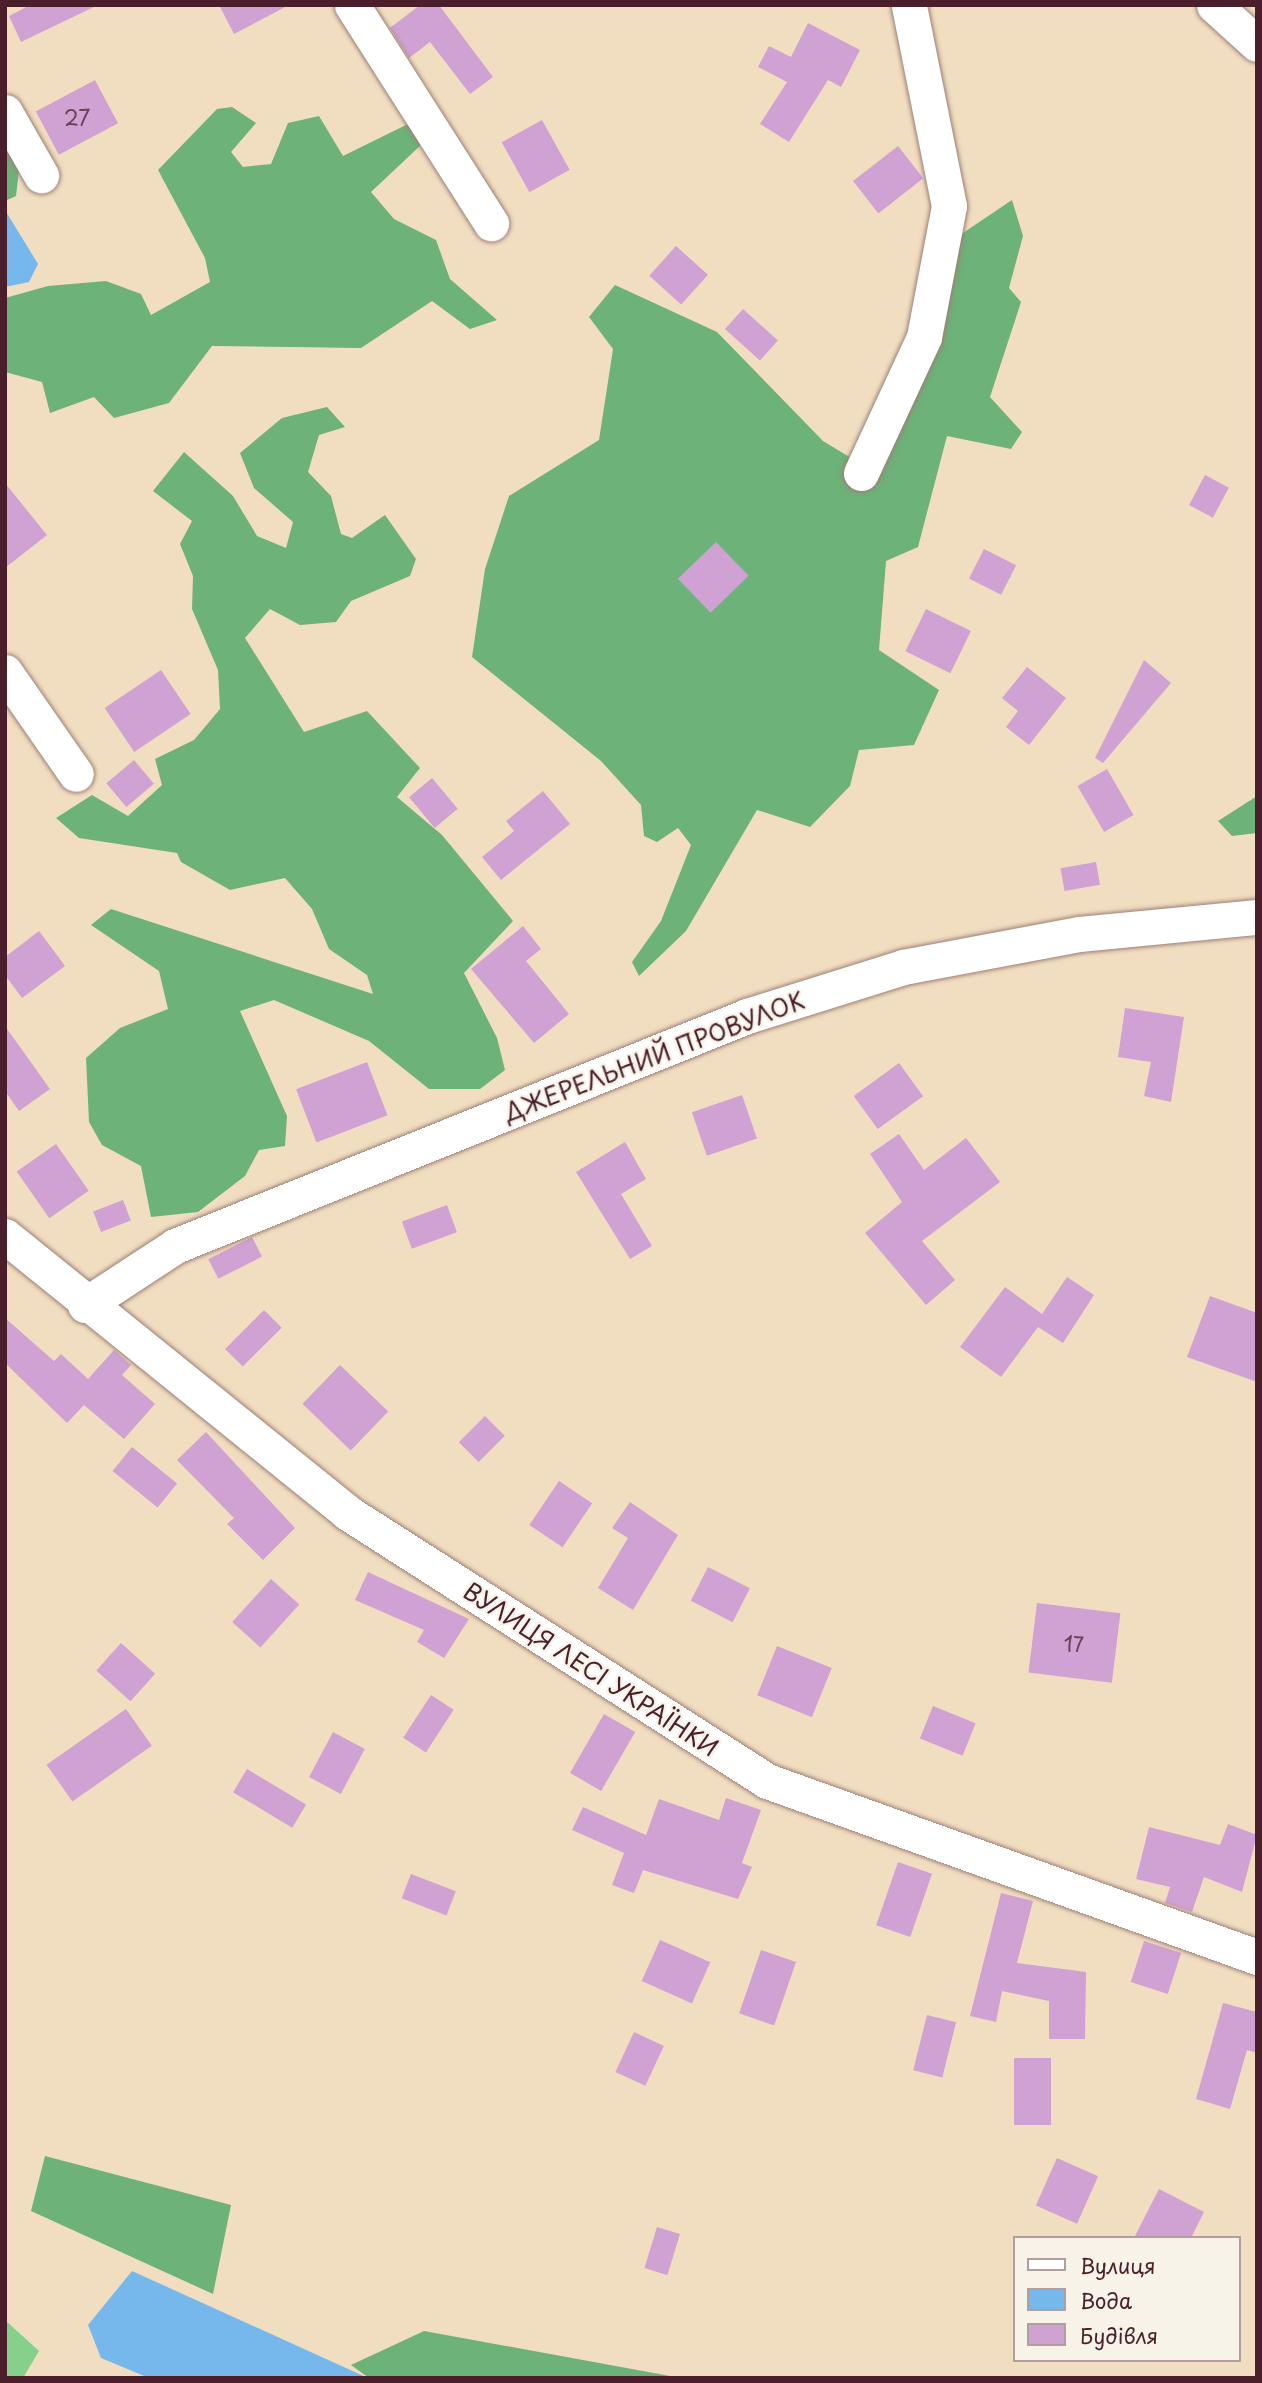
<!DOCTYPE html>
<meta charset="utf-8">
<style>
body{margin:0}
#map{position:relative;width:1262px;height:2383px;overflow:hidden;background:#f1dec0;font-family:"Playpen Sans",sans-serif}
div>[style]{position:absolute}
.green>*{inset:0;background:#87d08c}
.forest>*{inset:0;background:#6db278}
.water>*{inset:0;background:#77b8ec}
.building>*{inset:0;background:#d0a2d3;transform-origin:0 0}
.roads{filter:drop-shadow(0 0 2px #9e7e76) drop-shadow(0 0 2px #9e7e76)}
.minor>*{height:35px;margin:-17.5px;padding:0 17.5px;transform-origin:17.5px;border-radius:17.5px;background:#fff}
span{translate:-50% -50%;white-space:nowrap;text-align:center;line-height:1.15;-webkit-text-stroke:5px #f7f3e8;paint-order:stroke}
.number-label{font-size:21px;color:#6c4055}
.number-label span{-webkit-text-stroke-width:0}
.street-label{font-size:24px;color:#4a1f2b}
.frame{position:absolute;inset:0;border:7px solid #4a1f2b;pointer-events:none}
.legend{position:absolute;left:1013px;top:2236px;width:228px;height:126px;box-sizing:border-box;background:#f7f3e8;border:2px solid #b29e9c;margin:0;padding:9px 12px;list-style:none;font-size:21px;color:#4a1f2b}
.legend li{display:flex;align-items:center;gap:14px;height:35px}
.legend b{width:35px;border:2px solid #b29e9c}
</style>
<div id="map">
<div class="green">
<div style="clip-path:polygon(5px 2320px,39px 2351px,23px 2378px,5px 2378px)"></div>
</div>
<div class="forest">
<div style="clip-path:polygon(232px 107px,256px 123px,231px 152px,243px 167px,271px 164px,288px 123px,319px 116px,343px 156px,410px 123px,422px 144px,371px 192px,394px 219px,436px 240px,450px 279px,497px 320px,470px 329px,432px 301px,361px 348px,212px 346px,169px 403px,114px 418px,94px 397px,50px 413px,42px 382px,5px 372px,5px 298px,48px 286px,106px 281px,141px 294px,151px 315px,210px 282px,205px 258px,158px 170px,217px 109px)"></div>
<div style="clip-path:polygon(5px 125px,19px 170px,16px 196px,5px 201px)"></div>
<div style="clip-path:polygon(1012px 200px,1023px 236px,1009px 288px,1021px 302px,990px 397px,1022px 432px,1011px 449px,947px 436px,918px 547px,886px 561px,879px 650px,939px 690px,914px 745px,859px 750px,850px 786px,810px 827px,757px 810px,686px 931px,639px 976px,632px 962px,661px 921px,691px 845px,678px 828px,657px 842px,644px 836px,641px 805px,601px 761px,472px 657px,485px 569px,509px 496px,599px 440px,613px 349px,589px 317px,615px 285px,717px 332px,823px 441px,861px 464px,957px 237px)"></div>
<div style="clip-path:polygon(327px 407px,345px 427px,319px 435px,308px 472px,331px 496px,341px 534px,352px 538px,385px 515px,416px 559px,410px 576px,351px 601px,336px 622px,300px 625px,270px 609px,245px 638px,304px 732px,367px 711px,420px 768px,397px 797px,442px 835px,513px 921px,464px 973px,497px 1038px,505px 1070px,480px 1089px,429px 1089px,369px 1041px,274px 1000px,240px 1011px,287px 1116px,285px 1146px,259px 1150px,245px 1176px,198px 1212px,151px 1217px,141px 1166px,102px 1145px,89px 1122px,86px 1058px,120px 1028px,168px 1009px,159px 971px,91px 925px,111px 909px,373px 994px,367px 975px,329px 949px,312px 909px,285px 878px,230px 890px,181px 862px,177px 853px,79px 838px,56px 818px,92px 795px,128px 816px,162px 785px,155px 759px,194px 740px,220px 709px,218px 670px,192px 609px,193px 576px,180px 544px,192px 521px,153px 491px,184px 452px,233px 496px,257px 536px,286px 548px,293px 522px,254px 488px,240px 453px,282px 418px)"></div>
<div style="clip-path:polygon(1257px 796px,1257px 833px,1232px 836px,1218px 821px)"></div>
<div style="clip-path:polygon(45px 2156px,231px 2205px,213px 2294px,31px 2211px)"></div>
<div style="clip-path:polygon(424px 2331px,681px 2378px,369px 2378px,351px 2365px)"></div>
</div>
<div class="water">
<div style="clip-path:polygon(5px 210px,38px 264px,29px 282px,5px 287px)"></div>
<div style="clip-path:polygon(132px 2271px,368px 2378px,149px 2378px,101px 2358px,88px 2325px)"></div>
</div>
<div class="building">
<div style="clip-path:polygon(30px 5px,98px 5px,21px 42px,9px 16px)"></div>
<div style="clip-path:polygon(219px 5px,289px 5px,234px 34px)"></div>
<div style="clip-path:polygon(420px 5px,439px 5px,493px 77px,470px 94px,430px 42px,409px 58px,390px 28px)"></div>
<div style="clip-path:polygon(808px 23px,860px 50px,841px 87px,828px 80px,789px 142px,760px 124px,787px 82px,758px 67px,769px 46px,791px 57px)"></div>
<div style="left:95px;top:80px;width:49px;height:67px;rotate:62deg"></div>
<div style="left:542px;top:120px;width:57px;height:46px;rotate:61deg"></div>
<div style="left:898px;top:146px;width:41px;height:57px;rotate:52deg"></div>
<div style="left:676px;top:246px;width:43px;height:40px;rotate:42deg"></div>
<div style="left:743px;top:309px;width:47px;height:27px;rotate:42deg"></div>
<div style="left:1205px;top:475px;width:27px;height:34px;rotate:28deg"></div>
<div style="clip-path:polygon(5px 483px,47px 535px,5px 568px)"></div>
<div style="left:716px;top:542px;width:47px;height:53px;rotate:46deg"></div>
<div style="left:984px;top:549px;width:36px;height:33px;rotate:27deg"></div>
<div style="left:926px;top:609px;width:50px;height:47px;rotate:26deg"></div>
<div style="clip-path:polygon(1144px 660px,1171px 683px,1103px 763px,1095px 758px)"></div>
<div style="clip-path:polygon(1027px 667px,1066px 698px,1029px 745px,1006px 727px,1018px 711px,1002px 698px)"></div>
<div style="left:161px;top:670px;width:53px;height:68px;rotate:56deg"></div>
<div style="left:134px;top:760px;width:31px;height:36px;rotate:50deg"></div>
<div style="left:1107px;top:769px;width:53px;height:34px;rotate:60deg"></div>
<div style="left:432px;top:778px;width:40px;height:30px;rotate:50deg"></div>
<div style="clip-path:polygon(543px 791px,570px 824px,501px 880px,482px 857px,514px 831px,506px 821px)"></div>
<div style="left:1096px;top:862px;width:23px;height:36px;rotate:80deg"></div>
<div style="clip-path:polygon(523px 926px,541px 949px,526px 961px,569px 1014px,534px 1043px,471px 969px)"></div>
<div style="clip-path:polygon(39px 931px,65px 966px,22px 998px,5px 975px,5px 957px)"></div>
<div style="clip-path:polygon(1125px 1008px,1184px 1017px,1171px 1102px,1144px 1096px,1151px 1062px,1118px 1057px)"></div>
<div style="clip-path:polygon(5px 1026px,50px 1089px,19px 1111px,5px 1091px)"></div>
<div style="left:367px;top:1062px;width:57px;height:76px;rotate:69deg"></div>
<div style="left:899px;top:1063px;width:41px;height:56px;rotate:54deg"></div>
<div style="left:742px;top:1095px;width:46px;height:53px;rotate:71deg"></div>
<div style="clip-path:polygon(899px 1134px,924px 1170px,966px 1138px,1000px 1182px,922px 1241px,955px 1280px,926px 1305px,865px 1233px,902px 1202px,870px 1154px)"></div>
<div style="clip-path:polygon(625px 1142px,646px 1179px,621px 1194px,652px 1246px,630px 1259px,576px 1172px)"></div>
<div style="left:56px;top:1144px;width:57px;height:48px;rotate:55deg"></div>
<div style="left:123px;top:1200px;width:22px;height:32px;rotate:69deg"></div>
<div style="left:447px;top:1205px;width:29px;height:48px;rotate:70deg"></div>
<div style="left:252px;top:1237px;width:22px;height:49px;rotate:63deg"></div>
<div style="clip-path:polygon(1067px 1277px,1094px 1295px,1063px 1343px,1038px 1327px,1001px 1377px,960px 1347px,1005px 1287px,1042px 1314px)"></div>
<div style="clip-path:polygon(1210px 1296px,1257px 1313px,1257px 1382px,1187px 1357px)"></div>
<div style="left:264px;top:1310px;width:25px;height:55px;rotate:45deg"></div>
<div style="clip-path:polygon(5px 1318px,54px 1361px,61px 1354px,88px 1379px,114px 1350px,131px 1365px,122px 1375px,155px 1404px,124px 1439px,84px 1405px,67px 1423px,5px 1363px)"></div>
<div style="left:340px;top:1365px;width:67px;height:54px;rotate:44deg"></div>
<div style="left:485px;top:1416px;width:28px;height:37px;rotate:45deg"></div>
<div style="clip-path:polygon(206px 1432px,295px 1528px,263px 1560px,227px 1524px,234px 1518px,177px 1460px)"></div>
<div style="left:132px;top:1447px;width:58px;height:31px;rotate:39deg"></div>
<div style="left:559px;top:1481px;width:40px;height:53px;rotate:34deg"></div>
<div style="clip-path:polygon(630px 1502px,678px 1535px,633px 1610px,598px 1588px,628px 1538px,612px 1528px)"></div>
<div style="left:708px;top:1567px;width:47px;height:38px;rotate:27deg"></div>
<div style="clip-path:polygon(368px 1572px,469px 1619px,444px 1658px,417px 1642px,424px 1630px,355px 1600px)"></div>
<div style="left:271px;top:1579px;width:38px;height:58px;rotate:42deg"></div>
<div style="left:1037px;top:1603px;width:84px;height:70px;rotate:7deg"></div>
<div style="left:121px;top:1643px;width:46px;height:37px;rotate:42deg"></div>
<div style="left:777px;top:1646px;width:59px;height:53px;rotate:22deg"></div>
<div style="left:431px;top:1695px;width:27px;height:51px;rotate:33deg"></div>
<div style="left:933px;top:1706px;width:46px;height:35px;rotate:22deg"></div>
<div style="left:126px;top:1709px;width:45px;height:97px;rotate:55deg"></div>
<div style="left:604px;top:1714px;width:36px;height:68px;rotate:30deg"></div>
<div style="left:333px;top:1732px;width:36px;height:51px;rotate:28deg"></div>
<div style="left:247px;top:1769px;width:69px;height:27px;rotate:31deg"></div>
<div style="clip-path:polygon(726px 1798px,761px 1810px,742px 1863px,752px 1867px,738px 1899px,643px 1870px,634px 1893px,612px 1885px,624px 1853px,572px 1830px,583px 1807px,646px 1835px,659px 1799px,719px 1820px)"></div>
<div style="clip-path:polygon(1228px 1824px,1257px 1835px,1242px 1892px,1204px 1877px,1192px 1912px,1165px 1903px,1170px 1887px,1136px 1879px,1149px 1827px,1220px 1845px)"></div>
<div style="left:898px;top:1862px;width:36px;height:67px;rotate:19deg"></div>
<div style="left:411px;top:1874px;width:48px;height:26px;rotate:21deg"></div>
<div style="clip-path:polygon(1001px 1893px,1033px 1901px,1017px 1963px,1086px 1972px,1085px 2039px,1049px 2039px,1049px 2001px,1002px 1991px,996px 2022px,970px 2016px)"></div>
<div style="left:660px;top:1940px;width:55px;height:45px;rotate:24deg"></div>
<div style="left:1144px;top:1941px;width:39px;height:43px;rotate:18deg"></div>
<div style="left:761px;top:1950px;width:37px;height:67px;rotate:19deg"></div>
<div style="clip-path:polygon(1223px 2003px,1257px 2012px,1257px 2053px,1247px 2050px,1230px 2109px,1196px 2099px)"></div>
<div style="left:927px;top:2015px;width:30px;height:57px;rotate:14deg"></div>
<div style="left:634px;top:2032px;width:33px;height:44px;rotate:25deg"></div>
<div style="left:1014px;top:2058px;width:37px;height:67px"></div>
<div style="left:1057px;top:2158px;width:45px;height:52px;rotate:24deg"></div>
<div style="clip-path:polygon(1159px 2189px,1204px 2212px,1191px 2238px,1134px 2238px)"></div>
<div style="left:657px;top:2227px;width:24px;height:43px;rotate:17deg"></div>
</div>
<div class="roads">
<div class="minor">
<div style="left:352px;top:5px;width:259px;rotate:57.5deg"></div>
<div style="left:1214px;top:5px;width:58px;rotate:42.2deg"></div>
<div style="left:5px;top:112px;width:73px;rotate:60.3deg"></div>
<div style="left:861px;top:473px;width:150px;rotate:-65.1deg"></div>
<div style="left:924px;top:337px;width:133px;rotate:-79.2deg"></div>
<div style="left:949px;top:206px;width:205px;rotate:-101.3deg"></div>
<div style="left:5px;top:672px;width:124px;rotate:55.2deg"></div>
<div style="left:5px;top:1236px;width:441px;rotate:38.9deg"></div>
<div style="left:348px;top:1513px;width:497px;rotate:32.6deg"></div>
<div style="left:767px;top:1781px;width:521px;rotate:19.76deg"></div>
<div style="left:85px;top:1305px;width:108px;rotate:-33.2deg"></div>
<div style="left:175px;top:1246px;width:617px;rotate:-21.9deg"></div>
<div style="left:747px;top:1016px;width:164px;rotate:-17.4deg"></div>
<div style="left:903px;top:967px;width:179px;rotate:-10.6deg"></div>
<div style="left:1079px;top:934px;width:179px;rotate:-5.5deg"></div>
</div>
</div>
<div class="number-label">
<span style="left:77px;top:117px">27</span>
<span style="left:1074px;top:1643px">17</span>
</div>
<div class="street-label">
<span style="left:654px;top:1056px;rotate:-21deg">ДЖЕРЕЛЬНИЙ ПРОВУЛОК</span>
<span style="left:591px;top:1669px;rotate:33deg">ВУЛИЦЯ ЛЕСІ УКРАЇНКИ</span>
</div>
<div class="frame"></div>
<ul class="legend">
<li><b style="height:9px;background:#fff"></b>Вулиця</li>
<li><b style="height:19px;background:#77b8ec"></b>Вода</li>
<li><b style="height:19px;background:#d0a2d3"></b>Будівля</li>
</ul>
</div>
